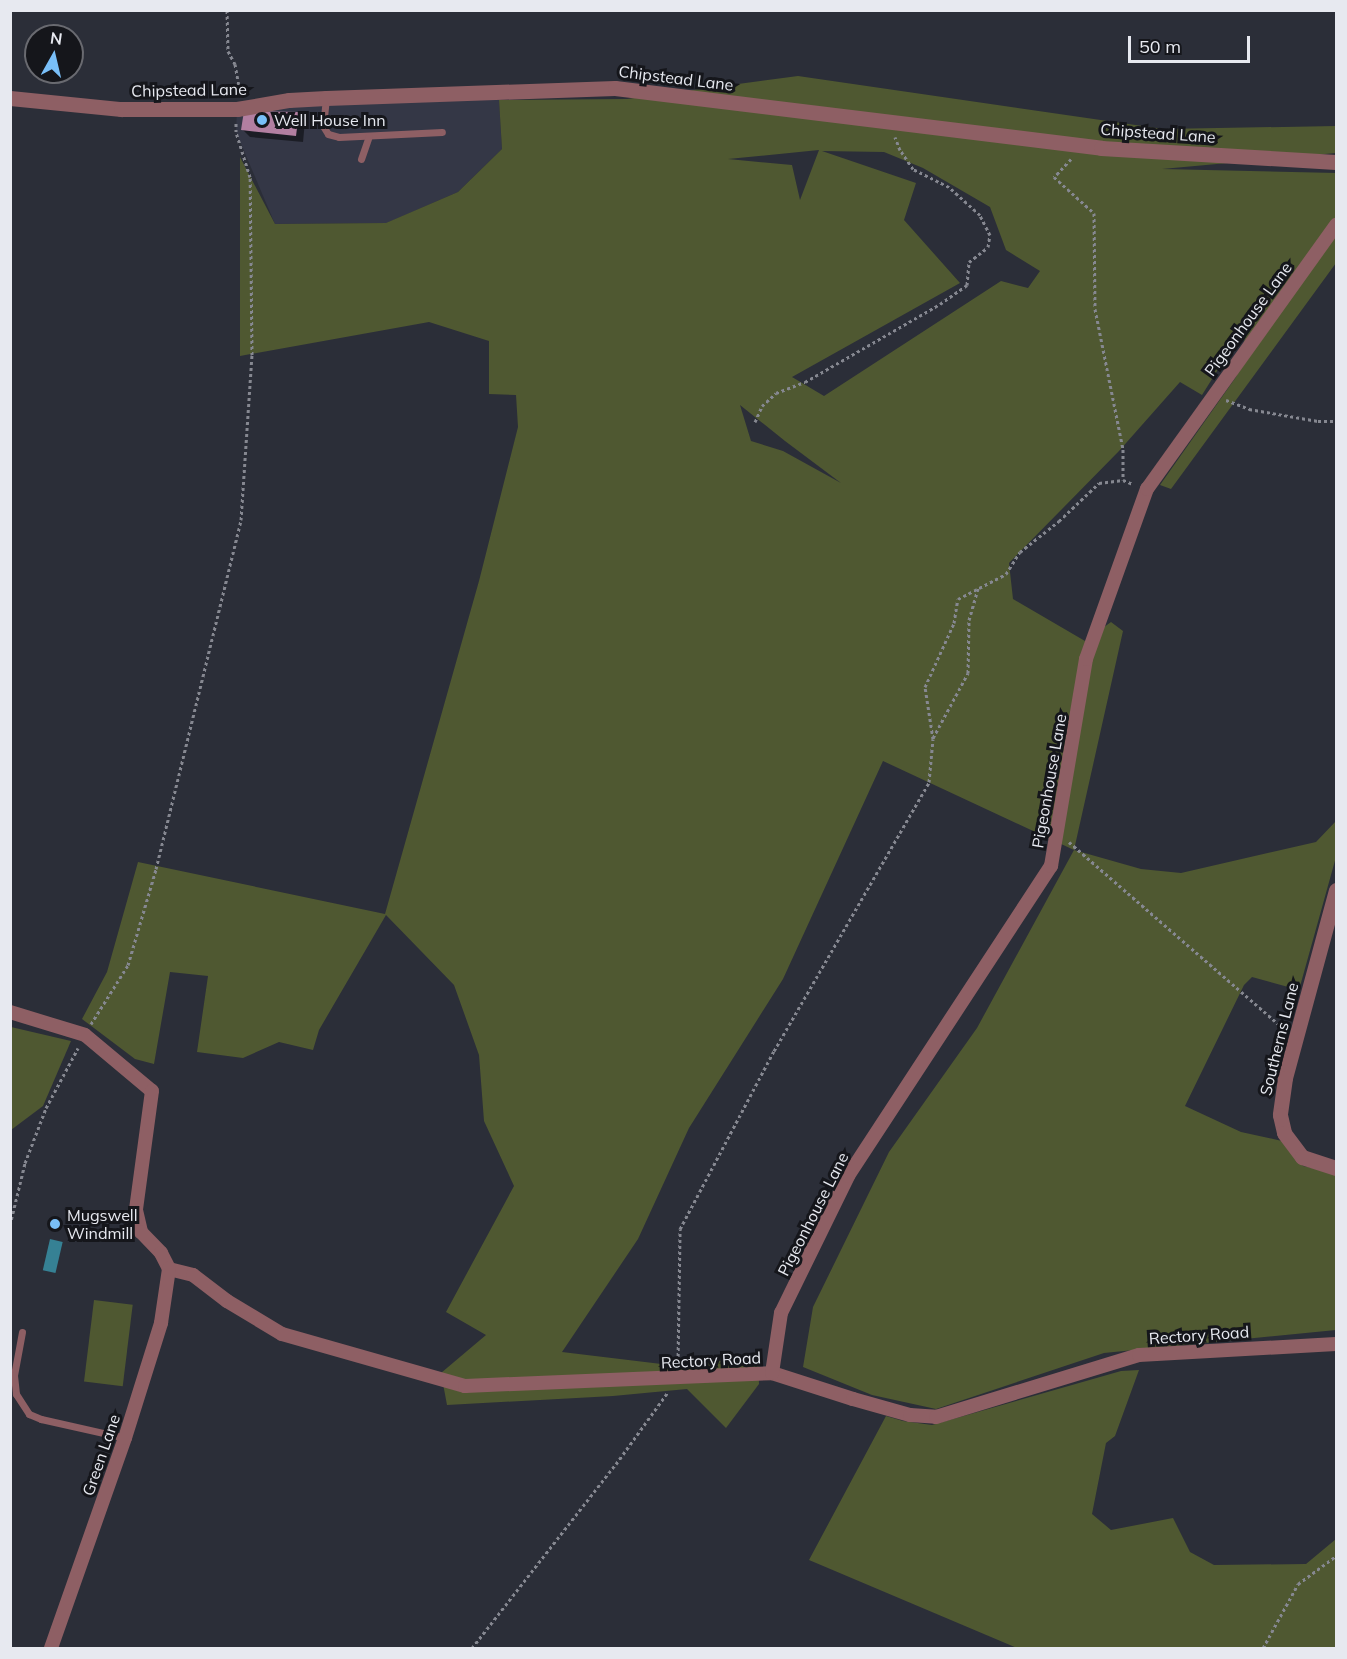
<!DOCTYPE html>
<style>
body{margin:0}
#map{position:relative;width:1347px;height:1659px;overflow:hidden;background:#2b2e38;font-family:Mulish,sans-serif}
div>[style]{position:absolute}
.built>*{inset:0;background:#343746}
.green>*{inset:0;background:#4f5831;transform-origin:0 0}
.water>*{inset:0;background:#368194;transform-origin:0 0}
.shadow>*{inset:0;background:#0007}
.building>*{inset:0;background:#b27fa1}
.path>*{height:3px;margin-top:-1.5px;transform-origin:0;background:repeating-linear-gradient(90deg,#868891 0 3px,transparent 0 6px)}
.service>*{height:7px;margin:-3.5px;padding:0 3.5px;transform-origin:3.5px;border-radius:3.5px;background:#8e5f64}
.minor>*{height:14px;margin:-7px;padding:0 7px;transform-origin:7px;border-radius:7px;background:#8e5f64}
.tertiary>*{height:15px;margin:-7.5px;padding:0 7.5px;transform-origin:7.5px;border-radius:7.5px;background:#8e5f64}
.dots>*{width:16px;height:16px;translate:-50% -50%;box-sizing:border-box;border:3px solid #15161b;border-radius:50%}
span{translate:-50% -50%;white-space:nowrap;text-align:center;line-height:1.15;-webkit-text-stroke:6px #15161b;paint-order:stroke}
.street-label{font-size:16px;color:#e7e9f0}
.poi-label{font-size:16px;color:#e7e9f0}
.left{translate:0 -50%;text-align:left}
.frame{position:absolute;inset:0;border:12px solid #e7e9f0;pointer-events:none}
.north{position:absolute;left:24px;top:24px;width:60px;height:60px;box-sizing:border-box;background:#15161b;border:2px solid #696a70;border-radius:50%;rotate:8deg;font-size:16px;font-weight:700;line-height:24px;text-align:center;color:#e7e9f0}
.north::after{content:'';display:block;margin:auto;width:21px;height:27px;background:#79bff8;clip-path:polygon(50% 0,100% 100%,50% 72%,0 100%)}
.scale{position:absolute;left:1128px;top:36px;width:122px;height:27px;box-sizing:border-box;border:3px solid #e7e9f0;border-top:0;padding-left:8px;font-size:18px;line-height:21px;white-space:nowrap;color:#e7e9f0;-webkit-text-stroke:4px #15161b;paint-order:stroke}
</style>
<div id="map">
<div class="built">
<div style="clip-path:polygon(289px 100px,499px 100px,502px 149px,458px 192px,387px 223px,275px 224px,236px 132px,237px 109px)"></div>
</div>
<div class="green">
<div style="clip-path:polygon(evenodd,798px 76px,1163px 129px,1336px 126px,1336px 153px,1162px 169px,1336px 173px,1336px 263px,1171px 489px,1160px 485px,1236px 377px,1249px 320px,1202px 395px,1180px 382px,1119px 451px,1009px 563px,1013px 599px,1085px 641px,1111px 622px,1123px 631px,1074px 850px,1141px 869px,1181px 873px,1316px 842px,1336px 821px,1336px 857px,1299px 990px,1252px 977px,1244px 985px,1185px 1106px,1241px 1132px,1282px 1141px,1303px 1166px,1336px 1173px,1336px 1330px,1104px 1353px,936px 1409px,872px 1395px,803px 1367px,813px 1307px,889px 1152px,977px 1028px,1074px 850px,883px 761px,783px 979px,689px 1128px,638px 1239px,562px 1352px,678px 1366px,758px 1356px,759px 1384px,726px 1428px,687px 1389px,613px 1396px,447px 1405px,441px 1373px,486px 1335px,446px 1312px,514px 1186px,484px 1121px,479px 1055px,454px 985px,386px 915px,319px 1030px,313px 1050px,279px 1042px,243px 1058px,197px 1052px,208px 976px,170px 972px,154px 1064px,135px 1059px,82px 1019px,107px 972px,138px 862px,385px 914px,479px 581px,518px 427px,516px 395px,489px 394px,489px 341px,429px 322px,240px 356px,240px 157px,275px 224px,386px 223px,458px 192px,502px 149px,499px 100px,627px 99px,798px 76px,819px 150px,800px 200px,792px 165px,728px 159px,819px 150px,798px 76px,822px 151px,884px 152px,923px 168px,990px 207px,1006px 250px,1040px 271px,1028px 288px,1001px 281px,824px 396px,792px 377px,960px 283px,904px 220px,916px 183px,822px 151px,798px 76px,740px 405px,785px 441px,841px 483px,783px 451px,751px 441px,740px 405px)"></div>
<div style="clip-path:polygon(11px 1027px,71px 1041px,43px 1106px,11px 1130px)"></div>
<div style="left:94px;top:1300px;width:39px;height:82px;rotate:7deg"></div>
<div style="clip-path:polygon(1139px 1370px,1115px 1436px,1106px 1443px,1092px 1514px,1111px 1530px,1173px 1518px,1190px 1552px,1214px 1565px,1306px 1564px,1336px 1539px,1336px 1648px,1017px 1648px,809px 1560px,886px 1416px,903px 1421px,932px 1425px,1121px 1371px)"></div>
</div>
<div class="water">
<div style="left:50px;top:1239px;width:13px;height:32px;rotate:13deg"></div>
</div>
<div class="shadow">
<div style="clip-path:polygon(298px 114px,305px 121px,303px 142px,250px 137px,243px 130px)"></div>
</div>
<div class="building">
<div style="clip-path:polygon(244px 111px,299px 112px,296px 136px,241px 130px)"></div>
</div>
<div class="path">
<div style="left:227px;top:10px;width:41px;rotate:88.6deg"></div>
<div style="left:228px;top:51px;width:15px;rotate:62deg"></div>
<div style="left:235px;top:64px;width:28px;rotate:80deg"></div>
<div style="left:1071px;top:159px;width:25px;rotate:133deg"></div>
<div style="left:1054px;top:177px;width:54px;rotate:42deg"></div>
<div style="left:1094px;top:213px;width:96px;rotate:89.4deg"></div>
<div style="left:1095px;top:309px;width:143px;rotate:78.7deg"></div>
<div style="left:1123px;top:449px;width:31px;rotate:90deg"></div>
<div style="left:1226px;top:400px;width:25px;rotate:21deg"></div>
<div style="left:1249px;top:409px;width:70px;rotate:9.9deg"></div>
<div style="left:1318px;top:421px;width:18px"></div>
<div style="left:755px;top:422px;width:17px;rotate:-66deg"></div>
<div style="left:762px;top:406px;width:19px;rotate:-43deg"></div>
<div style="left:776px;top:393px;width:31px;rotate:-21deg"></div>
<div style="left:805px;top:382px;width:156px;rotate:-30deg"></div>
<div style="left:940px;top:304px;width:33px;rotate:-35deg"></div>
<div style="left:967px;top:285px;width:23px;rotate:-85deg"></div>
<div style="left:969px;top:262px;width:24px;rotate:-38deg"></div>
<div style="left:988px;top:247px;width:12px;rotate:-81deg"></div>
<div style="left:990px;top:235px;width:22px;rotate:-117deg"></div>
<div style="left:980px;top:215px;width:42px;rotate:-137.9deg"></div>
<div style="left:949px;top:187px;width:40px;rotate:-153.4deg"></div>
<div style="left:913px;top:169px;width:23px;rotate:-124deg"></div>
<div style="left:900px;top:150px;width:14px;rotate:-111deg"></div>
<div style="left:933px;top:738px;width:74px;rotate:-61.7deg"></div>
<div style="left:968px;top:673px;width:53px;rotate:-88.9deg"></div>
<div style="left:969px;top:620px;width:33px;rotate:-74deg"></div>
<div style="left:1069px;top:842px;width:284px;rotate:41deg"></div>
<div style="left:91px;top:1024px;width:70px;rotate:-57.9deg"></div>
<div style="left:128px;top:965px;width:100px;rotate:-73.7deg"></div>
<div style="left:156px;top:869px;width:359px;rotate:-76.3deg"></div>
<div style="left:241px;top:520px;width:165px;rotate:-86.2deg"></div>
<div style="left:252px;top:355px;width:178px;rotate:-90.6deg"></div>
<div style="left:250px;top:177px;width:47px;rotate:-107.3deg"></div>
<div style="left:236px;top:132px;width:10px;rotate:-90deg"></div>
<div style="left:10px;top:1225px;width:64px;rotate:-76.4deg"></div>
<div style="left:25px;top:1163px;width:59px;rotate:-69.1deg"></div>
<div style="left:46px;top:1108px;width:68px;rotate:-61.9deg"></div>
<div style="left:678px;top:1362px;width:133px;rotate:-89.1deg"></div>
<div style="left:680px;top:1229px;width:201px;rotate:-62.2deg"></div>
<div style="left:774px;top:1051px;width:310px;rotate:-60deg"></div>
<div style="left:929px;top:782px;width:43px;rotate:-84.7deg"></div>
<div style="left:933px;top:739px;width:53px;rotate:-98.7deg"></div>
<div style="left:925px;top:687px;width:70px;rotate:-65.6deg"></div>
<div style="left:954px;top:623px;width:24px;rotate:-81deg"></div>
<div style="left:958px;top:599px;width:54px;rotate:-27.5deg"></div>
<div style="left:1006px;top:574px;width:26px;rotate:-58deg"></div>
<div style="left:1020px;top:552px;width:50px;rotate:-38.5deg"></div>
<div style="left:1059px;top:521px;width:55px;rotate:-43.5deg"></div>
<div style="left:1099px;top:483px;width:24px;rotate:-7deg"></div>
<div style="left:1123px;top:480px;width:11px;rotate:22deg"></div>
<div style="left:472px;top:1648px;width:234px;rotate:-52deg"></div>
<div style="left:616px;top:1464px;width:89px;rotate:-54.2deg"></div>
<div style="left:1263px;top:1648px;width:73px;rotate:-61.3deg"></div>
<div style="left:1298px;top:1584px;width:47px;rotate:-36.4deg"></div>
</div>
<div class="service">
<div style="left:326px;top:98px;width:28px;rotate:96deg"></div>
<div style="left:323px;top:126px;width:9px;rotate:58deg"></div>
<div style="left:328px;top:134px;width:11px;rotate:15deg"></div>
<div style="left:339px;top:137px;width:103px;rotate:-2.8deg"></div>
<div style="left:361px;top:159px;width:24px;rotate:-71deg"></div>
<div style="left:22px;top:1332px;width:44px;rotate:100.5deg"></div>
<div style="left:14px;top:1375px;width:19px;rotate:84deg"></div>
<div style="left:16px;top:1394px;width:24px;rotate:57deg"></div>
<div style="left:29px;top:1414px;width:13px;rotate:23deg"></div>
<div style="left:41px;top:1419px;width:86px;rotate:12.7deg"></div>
</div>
<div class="minor">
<div style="left:10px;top:1012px;width:78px;rotate:17deg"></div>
<div style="left:85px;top:1035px;width:87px;rotate:39.9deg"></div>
<div style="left:152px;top:1091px;width:120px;rotate:97.7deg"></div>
<div style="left:136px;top:1210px;width:23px;rotate:77deg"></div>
<div style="left:141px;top:1232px;width:29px;rotate:46deg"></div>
<div style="left:161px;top:1253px;width:18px;rotate:63deg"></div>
<div style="left:169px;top:1269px;width:25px;rotate:14deg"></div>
<div style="left:193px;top:1275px;width:43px;rotate:37.4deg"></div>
<div style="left:227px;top:1301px;width:64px;rotate:31deg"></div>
<div style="left:282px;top:1334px;width:190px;rotate:15.9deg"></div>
<div style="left:465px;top:1386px;width:307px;rotate:-2.4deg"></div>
<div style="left:772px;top:1373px;width:85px;rotate:17.8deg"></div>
<div style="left:853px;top:1399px;width:59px;rotate:15.7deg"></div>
<div style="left:910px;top:1415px;width:26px;rotate:4deg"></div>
<div style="left:936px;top:1417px;width:212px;rotate:-17deg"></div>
<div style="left:1139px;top:1355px;width:197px;rotate:-3.2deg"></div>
<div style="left:772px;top:1373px;width:61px;rotate:-81.5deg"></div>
<div style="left:781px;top:1313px;width:153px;rotate:-63.9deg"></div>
<div style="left:848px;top:1176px;width:371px;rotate:-56.8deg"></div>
<div style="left:1051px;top:866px;width:210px;rotate:-80.4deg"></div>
<div style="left:1086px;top:659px;width:181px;rotate:-70.3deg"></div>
<div style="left:1147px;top:489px;width:325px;rotate:-54.4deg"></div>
<div style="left:51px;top:1648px;width:223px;rotate:-70.6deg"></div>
<div style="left:125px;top:1438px;width:121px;rotate:-72.6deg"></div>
<div style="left:161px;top:1323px;width:55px;rotate:-81.6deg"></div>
</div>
<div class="tertiary">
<div style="left:10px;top:98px;width:112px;rotate:5.7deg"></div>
<div style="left:121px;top:109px;width:116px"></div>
<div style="left:237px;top:109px;width:53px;rotate:-9.8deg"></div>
<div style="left:289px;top:100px;width:37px;rotate:-3deg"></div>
<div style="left:326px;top:98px;width:289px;rotate:-2deg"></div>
<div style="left:615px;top:88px;width:490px;rotate:7deg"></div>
<div style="left:1101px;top:148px;width:235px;rotate:3.4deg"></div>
<div style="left:1336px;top:890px;width:195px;rotate:105.2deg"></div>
<div style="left:1285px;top:1078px;width:37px;rotate:98deg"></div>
<div style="left:1280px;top:1115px;width:18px;rotate:77deg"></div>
<div style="left:1284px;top:1133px;width:30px;rotate:53deg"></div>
<div style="left:1302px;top:1157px;width:36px;rotate:18deg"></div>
</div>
<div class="dots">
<div style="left:262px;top:120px;background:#79bff8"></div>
<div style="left:55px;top:1224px;background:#79bff8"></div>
</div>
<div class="street-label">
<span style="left:676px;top:78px;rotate:7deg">Chipstead Lane</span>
<span style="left:189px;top:90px;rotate:-1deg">Chipstead Lane</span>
<span style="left:1158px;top:133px;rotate:4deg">Chipstead Lane</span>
<span style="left:1248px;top:319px;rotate:-54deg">Pigeonhouse Lane</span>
<span style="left:1049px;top:781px;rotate:-80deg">Pigeonhouse Lane</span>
<span style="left:1279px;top:1039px;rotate:-76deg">Southerns Lane</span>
<span style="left:813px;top:1214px;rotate:-63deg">Pigeonhouse Lane</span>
<span style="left:1199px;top:1335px;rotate:-4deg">Rectory Road</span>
<span style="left:711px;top:1360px;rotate:-3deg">Rectory Road</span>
<span style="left:101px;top:1455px;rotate:-71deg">Green Lane</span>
</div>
<div class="poi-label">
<span class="left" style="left:274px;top:120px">Well House Inn</span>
<span class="left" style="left:67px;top:1224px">Mugswell<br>Windmill</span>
</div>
<div class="frame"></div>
<div class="north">N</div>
<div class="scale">50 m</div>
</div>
